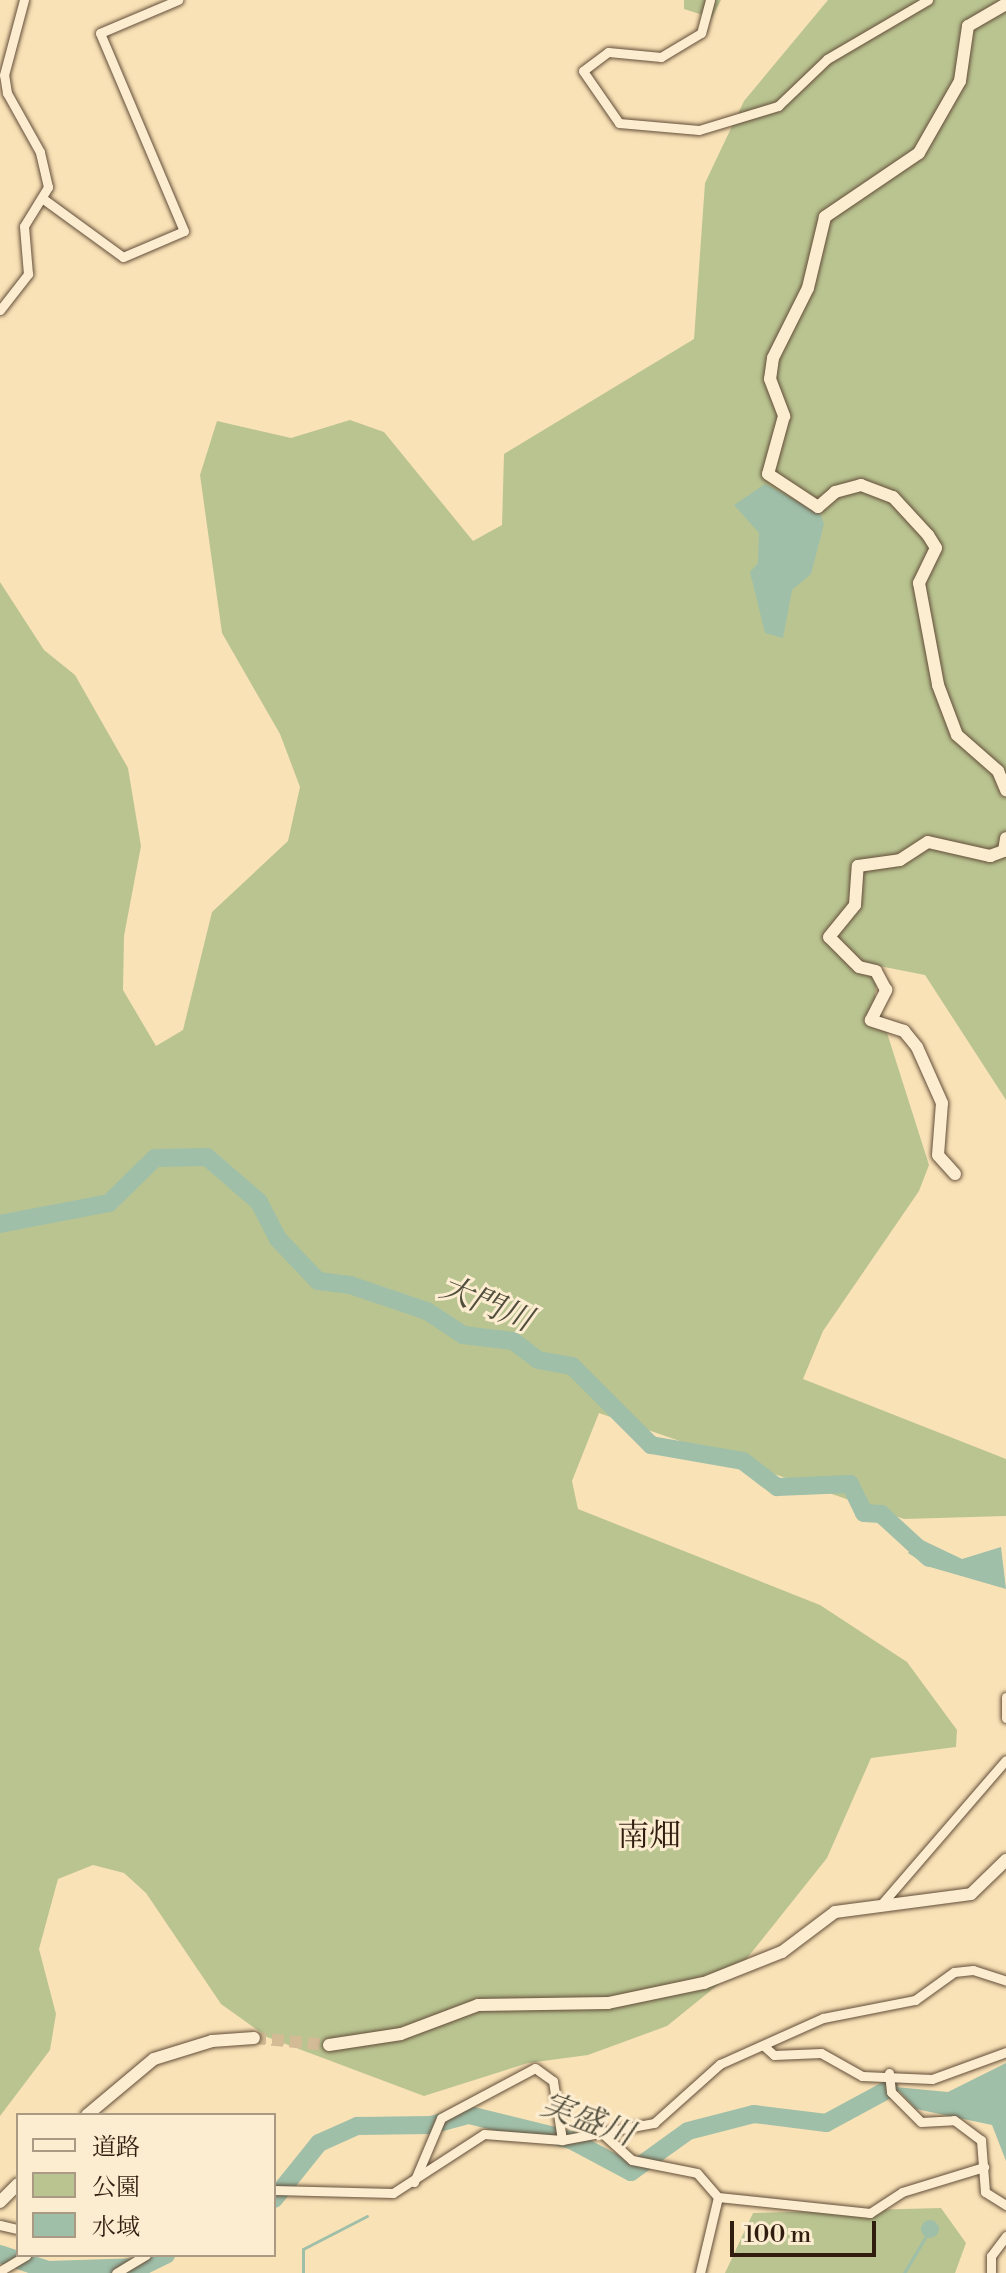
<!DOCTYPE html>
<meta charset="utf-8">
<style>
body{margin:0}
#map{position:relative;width:1006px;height:2273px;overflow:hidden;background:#fae2b7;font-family:"Libre Bodoni","Noto Serif JP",serif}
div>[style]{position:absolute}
.green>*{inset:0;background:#bac491}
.water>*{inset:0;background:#9fbfa9}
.round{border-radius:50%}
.stream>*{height:3px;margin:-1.5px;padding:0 1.5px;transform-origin:1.5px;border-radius:1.5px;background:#9fbfa9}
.river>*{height:18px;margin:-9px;padding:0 9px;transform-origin:9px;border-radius:9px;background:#9fbfa9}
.secondary-tunnel>*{height:12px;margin-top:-6px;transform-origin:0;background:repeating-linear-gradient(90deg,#d2bb95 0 12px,transparent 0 18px)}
.roads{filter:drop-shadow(0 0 2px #624e39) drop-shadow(0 0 2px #624e39)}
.street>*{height:9px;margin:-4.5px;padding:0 4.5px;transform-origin:4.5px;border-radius:4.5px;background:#fcecd0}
.secondary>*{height:12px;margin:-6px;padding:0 6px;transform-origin:6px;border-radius:6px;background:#fcecd0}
span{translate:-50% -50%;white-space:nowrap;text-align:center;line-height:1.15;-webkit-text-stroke:6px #fcecd0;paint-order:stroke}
.water-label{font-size:32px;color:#514e3d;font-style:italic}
.neighbourhood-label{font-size:32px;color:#301d0f}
.legend{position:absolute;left:16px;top:2113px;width:260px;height:144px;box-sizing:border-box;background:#fcecd0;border:2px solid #aa9983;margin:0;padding:10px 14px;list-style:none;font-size:24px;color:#301d0f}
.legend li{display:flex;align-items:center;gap:16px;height:40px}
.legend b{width:40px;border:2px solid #aa9983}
.scale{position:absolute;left:730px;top:2221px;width:146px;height:36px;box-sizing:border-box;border:4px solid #301d0f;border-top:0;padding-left:10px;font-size:24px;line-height:28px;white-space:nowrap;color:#301d0f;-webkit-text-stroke:6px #fcecd0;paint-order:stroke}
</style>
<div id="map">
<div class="green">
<div style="clip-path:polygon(684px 0,721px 0,712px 18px,684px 9px)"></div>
<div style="clip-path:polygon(828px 0,1006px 0,1006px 1100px,925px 975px,879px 966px,875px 995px,929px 1165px,919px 1191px,823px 1331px,803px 1379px,1006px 1459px,1006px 1516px,904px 1519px,599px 1413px,572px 1481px,578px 1509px,820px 1605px,907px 1662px,957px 1730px,956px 1747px,871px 1758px,827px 1858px,740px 1967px,667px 2026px,588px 2055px,528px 2063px,424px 2096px,267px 2037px,221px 2004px,146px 1893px,124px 1873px,93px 1865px,58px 1879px,39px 1949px,56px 2014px,50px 2050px,0 2116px,0 582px,44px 650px,75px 675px,128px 768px,141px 846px,124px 936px,123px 990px,156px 1046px,183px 1030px,212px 912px,288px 841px,300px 787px,280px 734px,222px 633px,200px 475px,217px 421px,291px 438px,350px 420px,384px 432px,473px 541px,502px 525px,504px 454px,694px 339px,705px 183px,744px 101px)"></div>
<div style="clip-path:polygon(941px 2208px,966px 2243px,955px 2273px,725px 2273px,753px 2213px)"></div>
</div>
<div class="water">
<div style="clip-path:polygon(765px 484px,820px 513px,824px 524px,811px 574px,792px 590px,783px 638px,765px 633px,750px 572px,758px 563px,759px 533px,734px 505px)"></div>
<div style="clip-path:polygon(918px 1538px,962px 1559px,1001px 1547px,1006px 1589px,930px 1567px,908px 1553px)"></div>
<div style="clip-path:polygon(1006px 2063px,1006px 2161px,992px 2125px,916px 2109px,895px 2087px,948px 2092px)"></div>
<div class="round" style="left:921px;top:2220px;width:18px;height:18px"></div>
</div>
<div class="stream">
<div style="left:303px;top:2273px;width:24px;rotate:-90deg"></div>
<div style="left:303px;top:2249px;width:72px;rotate:-27.3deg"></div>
<div style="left:904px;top:2273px;width:43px;rotate:-59.3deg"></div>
</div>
<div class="river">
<div style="left:0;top:1224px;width:111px;rotate:-10.9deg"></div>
<div style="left:109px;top:1203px;width:64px;rotate:-44.4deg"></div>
<div style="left:155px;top:1158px;width:52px;rotate:-1.1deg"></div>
<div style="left:207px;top:1157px;width:69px;rotate:40.9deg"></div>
<div style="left:259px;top:1202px;width:42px;rotate:62.8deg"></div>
<div style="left:278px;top:1239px;width:58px;rotate:46.4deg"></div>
<div style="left:318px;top:1281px;width:32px;rotate:7deg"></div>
<div style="left:350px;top:1285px;width:81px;rotate:18.7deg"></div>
<div style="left:427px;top:1311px;width:43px;rotate:33.7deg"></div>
<div style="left:463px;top:1335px;width:50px;rotate:6.8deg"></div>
<div style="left:513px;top:1341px;width:31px;rotate:37deg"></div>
<div style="left:538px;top:1360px;width:35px;rotate:10deg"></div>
<div style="left:572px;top:1366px;width:112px;rotate:45deg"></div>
<div style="left:651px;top:1445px;width:93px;rotate:9.9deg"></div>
<div style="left:743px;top:1461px;width:43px;rotate:37.4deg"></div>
<div style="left:777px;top:1487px;width:73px;rotate:-2.4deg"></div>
<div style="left:850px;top:1484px;width:32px;rotate:64deg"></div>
<div style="left:864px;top:1513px;width:17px;rotate:3deg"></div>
<div style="left:881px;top:1514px;width:65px;rotate:42.5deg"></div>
<div style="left:274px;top:2199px;width:72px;rotate:-51.2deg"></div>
<div style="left:319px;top:2143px;width:42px;rotate:-24.1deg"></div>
<div style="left:357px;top:2126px;width:74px;rotate:-0.8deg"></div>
<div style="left:431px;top:2125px;width:39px;rotate:-15deg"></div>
<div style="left:469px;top:2115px;width:105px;rotate:13.8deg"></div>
<div style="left:571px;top:2140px;width:68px;rotate:28.1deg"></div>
<div style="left:631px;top:2172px;width:70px;rotate:-35.7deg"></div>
<div style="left:688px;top:2131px;width:68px;rotate:-14.4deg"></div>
<div style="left:754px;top:2114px;width:73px;rotate:7.1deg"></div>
<div style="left:826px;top:2123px;width:72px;rotate:-28.4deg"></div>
<div style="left:0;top:2254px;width:51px;rotate:18.4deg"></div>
<div style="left:48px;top:2270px;width:93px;rotate:-1.8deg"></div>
<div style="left:141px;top:2267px;width:28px;rotate:-26deg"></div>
</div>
<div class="secondary-tunnel">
<div style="left:254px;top:2038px;width:75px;rotate:5.3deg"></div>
</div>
<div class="roads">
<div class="street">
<div style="left:710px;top:0;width:34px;rotate:105deg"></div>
<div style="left:701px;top:33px;width:47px;rotate:149deg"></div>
<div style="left:661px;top:57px;width:53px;rotate:-174.6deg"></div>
<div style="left:608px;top:52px;width:31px;rotate:143deg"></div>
<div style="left:583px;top:71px;width:63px;rotate:55.3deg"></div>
<div style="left:619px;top:123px;width:80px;rotate:5deg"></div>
<div style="left:699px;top:130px;width:83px;rotate:-16.9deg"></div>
<div style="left:778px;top:106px;width:68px;rotate:-43.8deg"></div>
<div style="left:827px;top:59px;width:117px;rotate:-30.3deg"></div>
<div style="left:42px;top:198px;width:100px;rotate:36.1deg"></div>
<div style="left:123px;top:257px;width:66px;rotate:-23.1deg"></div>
<div style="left:184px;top:231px;width:215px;rotate:-113deg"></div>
<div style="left:100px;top:33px;width:85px;rotate:-22.9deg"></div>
<div style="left:0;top:310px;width:46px;rotate:-52.1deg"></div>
<div style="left:28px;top:274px;width:48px;rotate:-94.8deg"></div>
<div style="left:24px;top:226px;width:46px;rotate:-58.4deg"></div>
<div style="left:48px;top:187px;width:36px;rotate:-103deg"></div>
<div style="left:40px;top:152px;width:68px;rotate:-119.2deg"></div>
<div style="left:7px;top:93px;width:18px;rotate:-99deg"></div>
<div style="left:4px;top:75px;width:78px;rotate:-75.1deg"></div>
<div style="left:1006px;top:1697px;width:21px;rotate:90deg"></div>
<div style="left:879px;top:1907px;width:194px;rotate:-49.2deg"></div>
<div style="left:765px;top:2047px;width:12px;rotate:42deg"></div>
<div style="left:774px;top:2055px;width:47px;rotate:-2.4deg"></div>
<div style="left:821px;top:2053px;width:47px;rotate:29.3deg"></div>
<div style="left:862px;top:2076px;width:70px;rotate:2.5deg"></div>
<div style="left:932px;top:2079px;width:79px;rotate:-20deg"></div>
<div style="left:889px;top:2073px;width:19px;rotate:84deg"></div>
<div style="left:891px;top:2092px;width:42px;rotate:45deg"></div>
<div style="left:921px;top:2122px;width:33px;rotate:-3deg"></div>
<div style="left:954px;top:2120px;width:34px;rotate:37deg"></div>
<div style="left:981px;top:2140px;width:52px;rotate:85.6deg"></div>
<div style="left:985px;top:2192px;width:25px;rotate:32deg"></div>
<div style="left:603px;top:2134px;width:39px;rotate:42deg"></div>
<div style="left:632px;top:2160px;width:66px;rotate:11.3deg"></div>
<div style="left:697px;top:2173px;width:32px;rotate:49deg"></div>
<div style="left:718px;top:2197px;width:153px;rotate:6deg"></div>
<div style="left:870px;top:2213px;width:38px;rotate:-33deg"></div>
<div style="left:902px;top:2192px;width:86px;rotate:-17deg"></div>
<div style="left:414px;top:2182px;width:69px;rotate:-67.1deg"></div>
<div style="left:441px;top:2118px;width:106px;rotate:-28deg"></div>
<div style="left:535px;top:2068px;width:22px;rotate:36deg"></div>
<div style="left:553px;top:2081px;width:60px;rotate:81.3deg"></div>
<div style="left:274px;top:2190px;width:119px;rotate:1.4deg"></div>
<div style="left:393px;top:2193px;width:108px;rotate:-33deg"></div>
<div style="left:484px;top:2134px;width:78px;rotate:4.4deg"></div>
<div style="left:562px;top:2140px;width:94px;rotate:-10.5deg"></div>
<div style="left:654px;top:2123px;width:89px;rotate:-41.8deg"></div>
<div style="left:720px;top:2064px;width:113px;rotate:-24.1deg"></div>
<div style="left:823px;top:2018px;width:94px;rotate:-11.1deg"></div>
<div style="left:915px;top:2000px;width:48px;rotate:-35.7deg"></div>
<div style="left:954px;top:1972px;width:19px;rotate:-6deg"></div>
<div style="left:973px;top:1970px;width:35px;rotate:18deg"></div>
<div style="left:0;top:2225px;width:18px;rotate:13deg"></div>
<div style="left:0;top:2271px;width:31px;rotate:-31deg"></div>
<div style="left:116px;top:2273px;width:35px;rotate:-31deg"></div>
<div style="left:700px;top:2273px;width:78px;rotate:-76.7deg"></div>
<div style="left:991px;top:2273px;width:17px;rotate:-90deg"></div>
<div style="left:991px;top:2256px;width:25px;rotate:-53deg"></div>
</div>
<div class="secondary">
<div style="left:1006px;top:4px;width:44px;rotate:149.9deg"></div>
<div style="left:968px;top:26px;width:56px;rotate:98.3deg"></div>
<div style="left:960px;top:81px;width:83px;rotate:119.7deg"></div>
<div style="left:919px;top:153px;width:114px;rotate:145.8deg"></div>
<div style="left:825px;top:217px;width:73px;rotate:103.5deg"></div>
<div style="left:808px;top:288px;width:78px;rotate:116.6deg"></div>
<div style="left:773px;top:358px;width:21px;rotate:98deg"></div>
<div style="left:770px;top:379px;width:40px;rotate:69deg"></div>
<div style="left:784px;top:416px;width:60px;rotate:105.4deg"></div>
<div style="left:768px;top:474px;width:60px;rotate:33.4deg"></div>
<div style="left:818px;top:507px;width:23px;rotate:-41deg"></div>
<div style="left:835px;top:492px;width:27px;rotate:-15deg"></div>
<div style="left:861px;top:485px;width:34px;rotate:21deg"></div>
<div style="left:893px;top:497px;width:52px;rotate:47.4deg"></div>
<div style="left:928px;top:535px;width:15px;rotate:58deg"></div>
<div style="left:936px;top:548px;width:39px;rotate:116deg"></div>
<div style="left:919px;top:583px;width:104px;rotate:79.4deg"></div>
<div style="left:938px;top:685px;width:53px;rotate:69.2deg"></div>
<div style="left:957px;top:735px;width:55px;rotate:41.3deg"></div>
<div style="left:998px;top:771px;width:21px;rotate:67deg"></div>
<div style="left:955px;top:1174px;width:25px;rotate:-132deg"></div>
<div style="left:938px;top:1155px;width:52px;rotate:-85.6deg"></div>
<div style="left:942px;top:1103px;width:61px;rotate:-114.1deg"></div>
<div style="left:917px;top:1047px;width:21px;rotate:-129deg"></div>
<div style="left:904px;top:1031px;width:35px;rotate:-162deg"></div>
<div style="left:871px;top:1020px;width:34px;rotate:-63deg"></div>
<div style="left:886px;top:990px;width:21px;rotate:-118deg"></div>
<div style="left:876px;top:971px;width:17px;rotate:-167deg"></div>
<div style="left:859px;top:967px;width:42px;rotate:-135deg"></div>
<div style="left:829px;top:937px;width:41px;rotate:-50.9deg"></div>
<div style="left:855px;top:905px;width:39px;rotate:-86deg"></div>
<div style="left:858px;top:866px;width:42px;rotate:-8.1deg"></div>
<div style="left:900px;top:860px;width:33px;rotate:-33deg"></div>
<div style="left:928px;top:842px;width:64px;rotate:12.7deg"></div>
<div style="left:990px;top:856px;width:15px;rotate:-20deg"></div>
<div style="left:1004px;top:851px;width:13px;rotate:-81deg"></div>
<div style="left:329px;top:2045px;width:73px;rotate:-8.7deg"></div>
<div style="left:401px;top:2034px;width:82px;rotate:-20.6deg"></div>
<div style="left:478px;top:2005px;width:130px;rotate:-0.9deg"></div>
<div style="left:608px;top:2003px;width:98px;rotate:-11.8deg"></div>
<div style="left:704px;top:1983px;width:84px;rotate:-21.7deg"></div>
<div style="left:782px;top:1952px;width:66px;rotate:-37deg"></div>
<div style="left:835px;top:1912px;width:137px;rotate:-7.5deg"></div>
<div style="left:971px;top:1894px;width:49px;rotate:-44.2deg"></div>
<div style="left:87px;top:2115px;width:87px;rotate:-39.9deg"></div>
<div style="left:154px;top:2059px;width:61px;rotate:-17.2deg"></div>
<div style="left:212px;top:2041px;width:42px;rotate:-4.1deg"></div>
<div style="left:0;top:2202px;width:25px;rotate:-45deg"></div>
</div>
</div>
<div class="water-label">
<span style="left:486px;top:1304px;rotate:22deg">大門川</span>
<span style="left:587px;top:2120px;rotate:20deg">実盛川</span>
</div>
<div class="neighbourhood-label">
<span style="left:649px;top:1836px">南畑</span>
</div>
<ul class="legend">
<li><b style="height:10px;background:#fcecd0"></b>道路</li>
<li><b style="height:22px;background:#bac491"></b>公園</li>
<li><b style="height:22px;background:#9fbfa9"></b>水域</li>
</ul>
<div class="scale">100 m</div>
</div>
